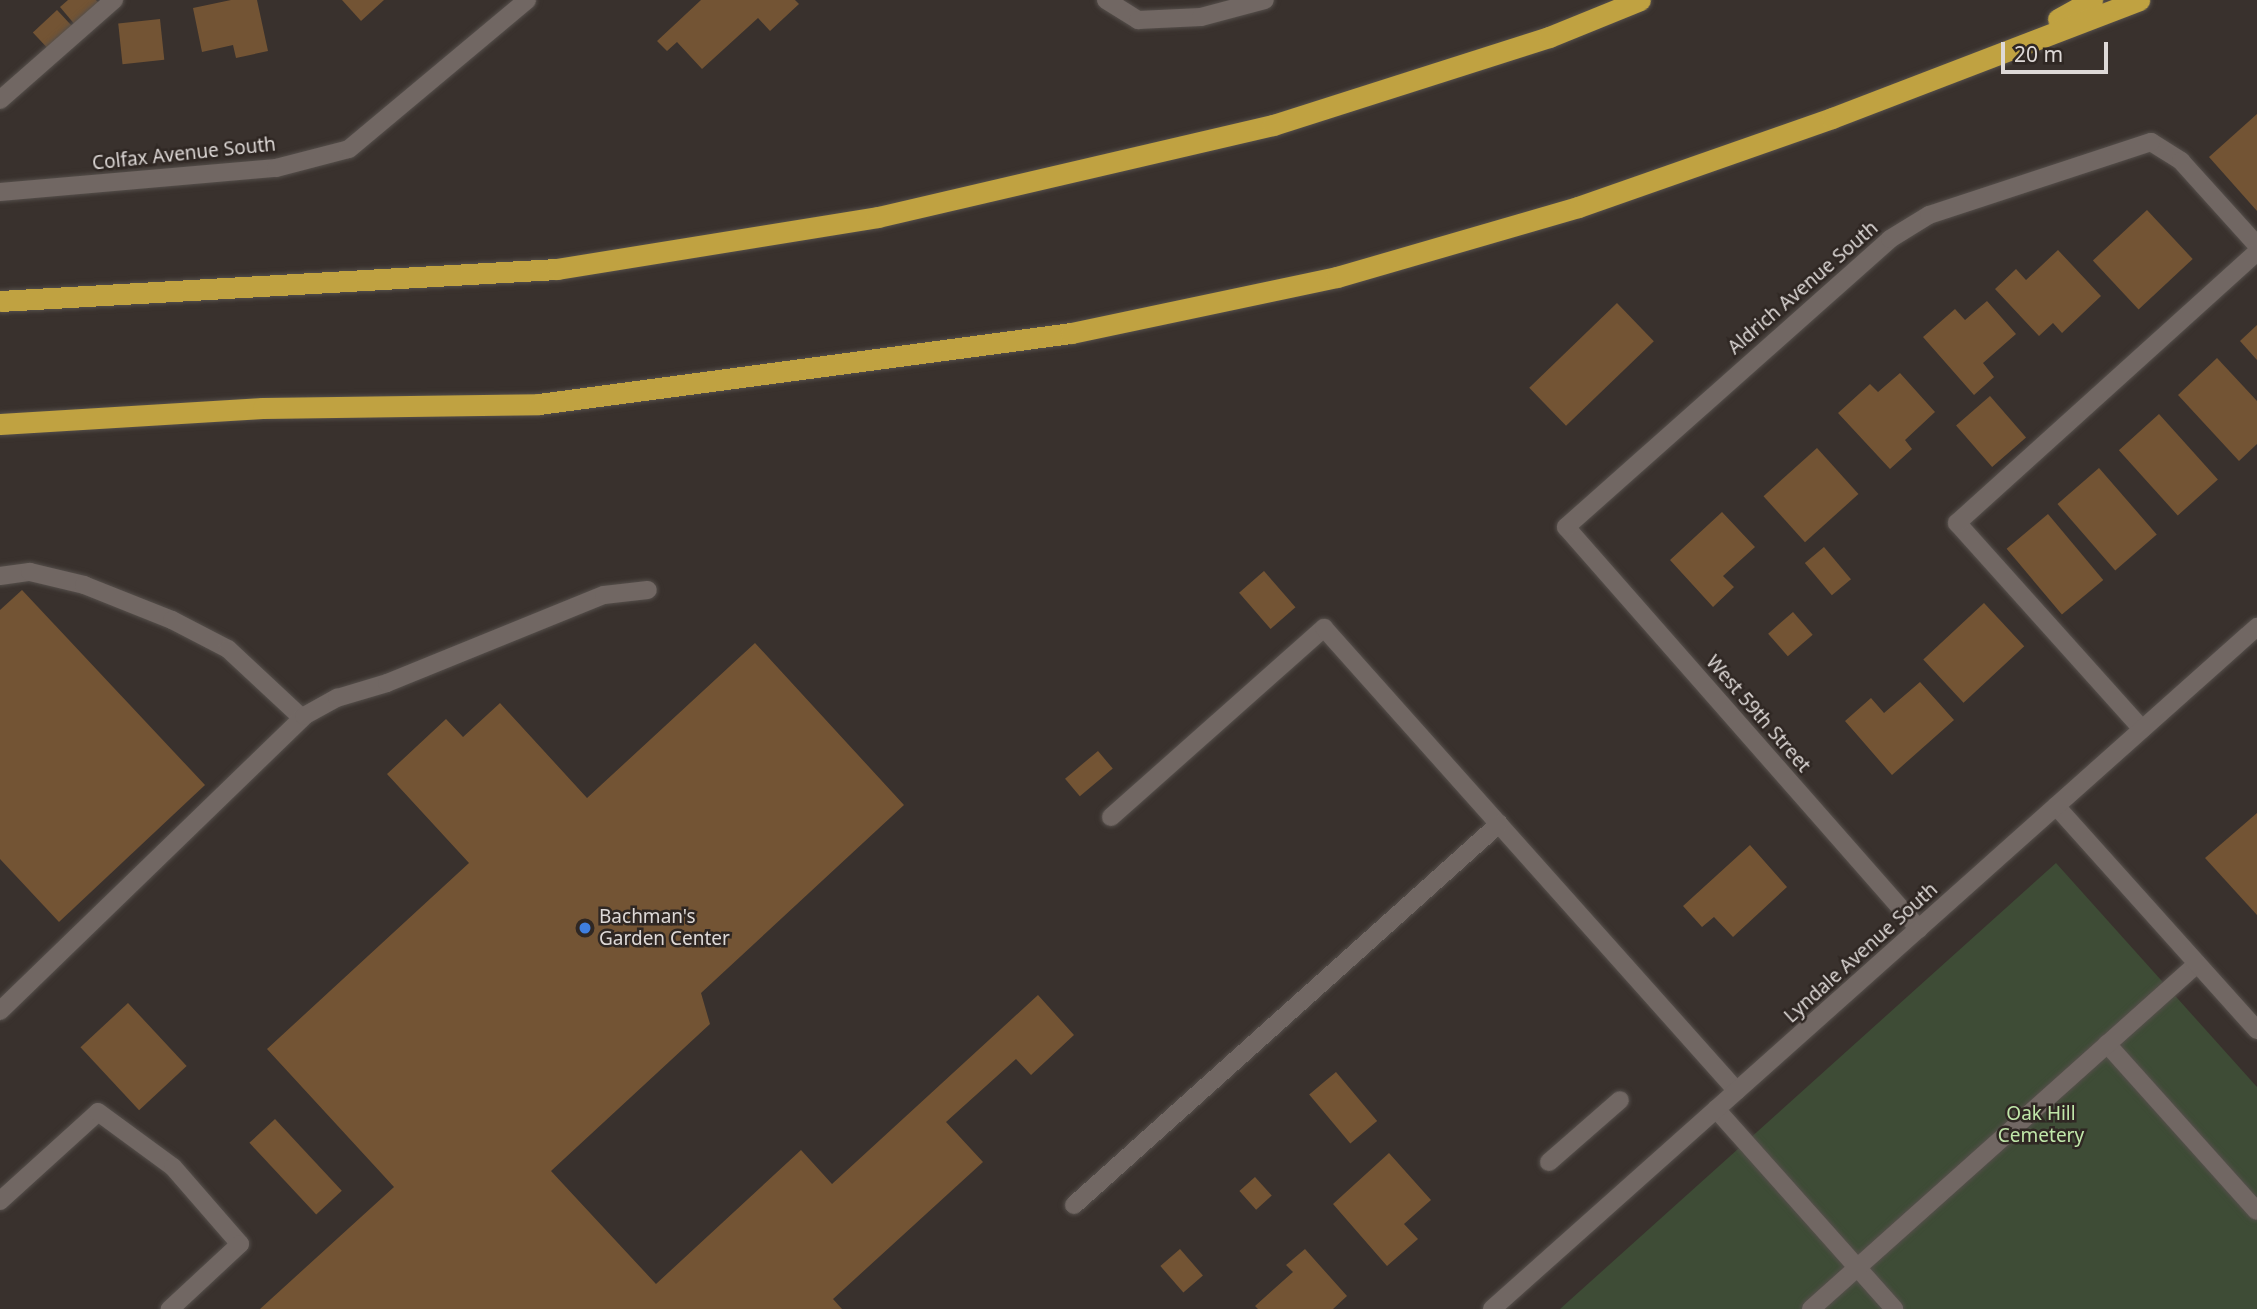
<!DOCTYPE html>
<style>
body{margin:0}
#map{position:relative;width:2257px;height:1309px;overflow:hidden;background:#39312d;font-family:"Noto Sans",sans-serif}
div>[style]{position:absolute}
.green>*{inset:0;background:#3e4c36}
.building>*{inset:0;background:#735434;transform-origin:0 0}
.roads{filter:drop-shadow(0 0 2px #554f4b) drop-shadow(0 0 2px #554f4b)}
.lane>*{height:18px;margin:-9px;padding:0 9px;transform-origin:9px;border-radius:9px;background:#716763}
.street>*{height:18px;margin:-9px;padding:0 9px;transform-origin:9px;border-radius:9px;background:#716763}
.secondary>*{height:18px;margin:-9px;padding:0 9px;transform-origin:9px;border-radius:9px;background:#716763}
.highway>*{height:21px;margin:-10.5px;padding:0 10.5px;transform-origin:10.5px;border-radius:10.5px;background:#c0a241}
.dots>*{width:19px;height:19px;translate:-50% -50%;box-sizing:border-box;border:4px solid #2f2723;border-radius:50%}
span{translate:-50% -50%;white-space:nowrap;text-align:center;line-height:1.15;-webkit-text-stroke:5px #2f2723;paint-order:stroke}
.street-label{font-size:19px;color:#ded9d7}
.poi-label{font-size:19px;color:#ded9d7}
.left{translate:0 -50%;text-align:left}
.park-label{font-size:19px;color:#c0e7a9}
.scale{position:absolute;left:2001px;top:42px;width:107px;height:32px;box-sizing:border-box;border:4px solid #ded9d7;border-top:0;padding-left:9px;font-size:21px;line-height:24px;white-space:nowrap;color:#ded9d7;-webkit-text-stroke:5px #2f2723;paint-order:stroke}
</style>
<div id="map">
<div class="green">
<div style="clip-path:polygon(2056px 863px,2257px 1087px,2257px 1309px,1560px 1309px)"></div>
</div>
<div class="building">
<div style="clip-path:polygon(68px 0,96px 0,100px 4px,76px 26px,60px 7px)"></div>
<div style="clip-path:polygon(231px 0,257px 0,268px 51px,236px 58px,233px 45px,202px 52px,193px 8px)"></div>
<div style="clip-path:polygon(342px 0,384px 0,361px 21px)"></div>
<div style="clip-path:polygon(701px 0,795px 0,799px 4px,770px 31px,758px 18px,702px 69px,677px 42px,667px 51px,657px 41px)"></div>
<div style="left:57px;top:10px;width:25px;height:33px;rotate:47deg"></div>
<div style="left:160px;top:19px;width:41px;height:42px;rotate:84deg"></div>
<div style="clip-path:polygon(2257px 114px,2257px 211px,2209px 157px)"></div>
<div style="left:2147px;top:210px;width:67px;height:74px;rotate:47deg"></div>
<div style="clip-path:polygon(2058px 250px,2101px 296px,2062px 333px,2053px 323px,2039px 336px,1995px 289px,2016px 269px,2026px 280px)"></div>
<div style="clip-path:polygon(1987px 301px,2016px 334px,1983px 363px,1994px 377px,1974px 395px,1923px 337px,1955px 309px,1965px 320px)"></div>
<div style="left:1617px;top:303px;width:53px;height:122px;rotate:46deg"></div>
<div style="clip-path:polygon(2257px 325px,2257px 360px,2240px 341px)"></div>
<div style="clip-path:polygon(2217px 358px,2257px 401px,2257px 444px,2239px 461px,2178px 395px)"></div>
<div style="clip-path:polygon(1900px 373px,1935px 412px,1905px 440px,1912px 449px,1890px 469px,1838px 413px,1870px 384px,1878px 392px)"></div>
<div style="left:1990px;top:396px;width:55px;height:45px;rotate:49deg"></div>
<div style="left:2159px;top:414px;width:88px;height:54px;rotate:48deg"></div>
<div style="left:1817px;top:448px;width:62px;height:72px;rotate:48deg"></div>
<div style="left:2099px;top:468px;width:88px;height:55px;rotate:49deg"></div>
<div style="clip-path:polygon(1722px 512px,1755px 547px,1723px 576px,1734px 587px,1713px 607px,1670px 560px)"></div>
<div style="left:2048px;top:514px;width:86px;height:54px;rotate:50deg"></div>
<div style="left:1824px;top:547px;width:42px;height:25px;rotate:50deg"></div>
<div style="left:1264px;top:571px;width:48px;height:33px;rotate:49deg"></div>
<div style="clip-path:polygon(22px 590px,205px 785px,59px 922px,0 859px,0 610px)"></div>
<div style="left:1984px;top:603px;width:59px;height:83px;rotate:47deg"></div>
<div style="left:1793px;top:612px;width:30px;height:33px;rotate:49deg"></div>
<div style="clip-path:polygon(755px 643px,904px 805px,701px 993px,710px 1024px,551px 1171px,656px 1284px,801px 1150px,832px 1184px,1038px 995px,1074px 1035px,1031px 1075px,1016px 1059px,946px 1122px,983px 1162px,833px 1299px,842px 1309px,260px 1309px,394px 1187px,267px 1049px,469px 863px,387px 774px,446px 719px,463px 737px,500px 703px,587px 798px)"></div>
<div style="clip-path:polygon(1920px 682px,1954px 720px,1892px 775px,1845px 721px,1871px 698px,1884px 713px)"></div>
<div style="left:1098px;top:751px;width:23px;height:43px;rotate:50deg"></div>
<div style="clip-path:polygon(2257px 813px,2257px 915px,2205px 858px)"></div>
<div style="clip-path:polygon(1750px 845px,1787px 887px,1733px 937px,1714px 917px,1702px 927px,1683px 906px)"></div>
<div style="left:128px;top:1003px;width:86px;height:65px;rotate:47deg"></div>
<div style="left:1336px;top:1072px;width:64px;height:35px;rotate:50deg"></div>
<div style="left:275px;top:1119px;width:98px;height:35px;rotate:47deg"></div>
<div style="clip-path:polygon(1389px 1153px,1431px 1200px,1404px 1224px,1418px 1239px,1387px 1266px,1333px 1204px)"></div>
<div style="left:1255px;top:1177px;width:25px;height:21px;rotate:48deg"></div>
<div style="left:1180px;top:1249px;width:35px;height:26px;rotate:49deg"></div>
<div style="clip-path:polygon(1305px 1249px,1347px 1296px,1333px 1309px,1258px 1309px,1255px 1306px,1293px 1272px,1286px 1265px)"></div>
</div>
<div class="roads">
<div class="lane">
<div style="left:0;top:100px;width:152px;rotate:-41.3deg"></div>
<div style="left:2151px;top:142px;width:36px;rotate:32deg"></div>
<div style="left:2181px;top:161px;width:113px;rotate:47.9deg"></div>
<div style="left:0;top:576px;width:30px;rotate:-8deg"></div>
<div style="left:30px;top:572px;width:56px;rotate:13.5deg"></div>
<div style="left:84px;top:585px;width:95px;rotate:21.7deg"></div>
<div style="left:172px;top:620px;width:63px;rotate:27.4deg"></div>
<div style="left:228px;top:649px;width:101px;rotate:43deg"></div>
<div style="left:2142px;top:729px;width:277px;rotate:-131.9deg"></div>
<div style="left:1957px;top:523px;width:404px;rotate:-42.1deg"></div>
<div style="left:1111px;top:817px;width:285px;rotate:-41.6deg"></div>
<div style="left:1324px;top:628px;width:620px;rotate:48.27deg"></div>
<div style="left:0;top:1011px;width:424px;rotate:-44.1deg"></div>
<div style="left:304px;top:716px;width:38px;rotate:-29deg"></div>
<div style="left:337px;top:698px;width:52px;rotate:-16.7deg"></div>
<div style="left:387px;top:683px;width:234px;rotate:-22.1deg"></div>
<div style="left:604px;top:595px;width:44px;rotate:-6.5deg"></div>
<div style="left:2107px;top:1044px;width:224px;rotate:48.1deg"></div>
<div style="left:1716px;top:1109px;width:268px;rotate:48.3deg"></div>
<div style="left:1549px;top:1162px;width:94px;rotate:-41.1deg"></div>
<div style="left:0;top:1201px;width:132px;rotate:-42.2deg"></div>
<div style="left:98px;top:1112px;width:93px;rotate:36.3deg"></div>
<div style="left:173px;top:1167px;width:102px;rotate:49deg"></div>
<div style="left:240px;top:1244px;width:96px;rotate:137.1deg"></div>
<div style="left:1074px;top:1205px;width:571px;rotate:-41.88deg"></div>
<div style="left:1811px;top:1309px;width:518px;rotate:-41.79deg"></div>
</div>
<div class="street">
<div style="left:1106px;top:0;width:38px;rotate:32deg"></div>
<div style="left:1138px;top:20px;width:63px;rotate:-2.7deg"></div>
<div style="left:1201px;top:17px;width:66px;rotate:-14.9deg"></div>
<div style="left:0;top:192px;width:277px;rotate:-5deg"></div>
<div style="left:276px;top:168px;width:75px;rotate:-14.6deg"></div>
<div style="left:349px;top:149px;width:232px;rotate:-39.9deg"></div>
<div style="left:2056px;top:806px;width:301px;rotate:48.1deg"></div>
<div style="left:1919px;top:929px;width:535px;rotate:-131.29deg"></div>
<div style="left:1566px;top:527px;width:433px;rotate:-41.6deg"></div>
<div style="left:1890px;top:239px;width:46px;rotate:-31.6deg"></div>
<div style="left:1929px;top:215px;width:234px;rotate:-18.2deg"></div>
</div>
<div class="secondary">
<div style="left:1492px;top:1309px;width:1025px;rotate:-41.72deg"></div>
</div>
<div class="highway">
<div style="left:2058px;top:19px;width:39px;rotate:-29deg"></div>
<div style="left:0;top:301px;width:558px;rotate:-3.29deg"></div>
<div style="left:557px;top:269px;width:325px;rotate:-9.2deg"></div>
<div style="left:878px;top:217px;width:406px;rotate:-13.1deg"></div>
<div style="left:1273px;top:125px;width:290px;rotate:-17.7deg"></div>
<div style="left:1549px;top:37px;width:98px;rotate:-22.1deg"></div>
<div style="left:0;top:424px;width:263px;rotate:-3.5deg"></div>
<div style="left:263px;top:408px;width:276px;rotate:-0.8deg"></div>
<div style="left:539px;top:404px;width:537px;rotate:-7.6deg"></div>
<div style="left:1071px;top:333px;width:272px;rotate:-11.9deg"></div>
<div style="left:1337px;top:277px;width:251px;rotate:-16.2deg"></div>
<div style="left:1578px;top:207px;width:269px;rotate:-19.3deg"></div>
<div style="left:1832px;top:118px;width:329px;rotate:-21deg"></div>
</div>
</div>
<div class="dots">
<div style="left:585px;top:928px;background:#3f7fe0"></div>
</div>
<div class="street-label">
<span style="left:184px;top:154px;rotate:-6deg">Colfax Avenue South</span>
<span style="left:1803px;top:288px;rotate:-41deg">Aldrich Avenue South</span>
<span style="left:1758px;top:714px;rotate:49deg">West 59th Street</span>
<span style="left:1861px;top:953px;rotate:-42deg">Lyndale Avenue South</span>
</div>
<div class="poi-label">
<span class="left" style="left:599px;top:928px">Bachman's<br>Garden Center</span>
</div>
<div class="park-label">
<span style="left:2041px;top:1125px">Oak Hill<br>Cemetery</span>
</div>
<div class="scale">20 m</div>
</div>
